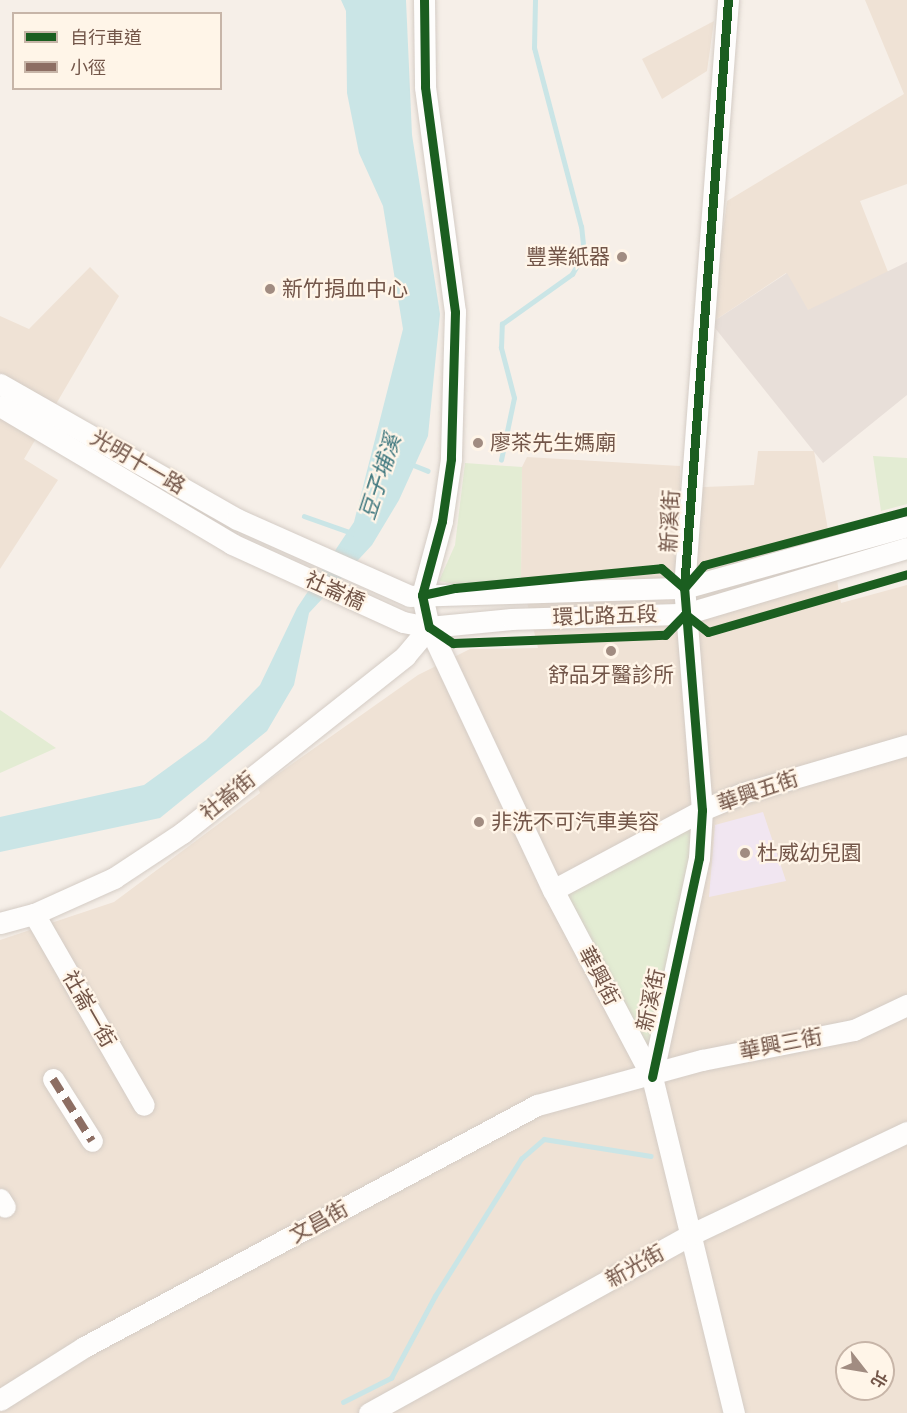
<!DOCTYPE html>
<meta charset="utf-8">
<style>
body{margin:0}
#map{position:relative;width:907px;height:1413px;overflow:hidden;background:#f6efe8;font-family:Jost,"Noto Sans TC",sans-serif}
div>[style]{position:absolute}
.residential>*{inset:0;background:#efe2d5}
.industrial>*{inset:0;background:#e8dfd9}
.education>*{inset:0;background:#f1e6f1}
.green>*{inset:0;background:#e3ecd3}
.water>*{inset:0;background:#cae5e6}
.stream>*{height:4.5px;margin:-2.25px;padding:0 2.25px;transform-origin:2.25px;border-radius:2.25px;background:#cae5e6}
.roads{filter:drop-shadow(0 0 2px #d4ccc5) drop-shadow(0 0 2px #d4ccc5)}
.minor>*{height:21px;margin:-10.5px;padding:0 10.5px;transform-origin:10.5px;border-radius:10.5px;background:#fefdfc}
.quiet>*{height:8px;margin-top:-4px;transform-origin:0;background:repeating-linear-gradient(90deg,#8d6e63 0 15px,transparent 0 23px)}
.cycleway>*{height:9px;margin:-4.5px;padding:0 4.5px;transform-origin:4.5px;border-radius:4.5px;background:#1b5e20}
.dots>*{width:16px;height:16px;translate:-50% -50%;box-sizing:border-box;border:3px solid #fff5e8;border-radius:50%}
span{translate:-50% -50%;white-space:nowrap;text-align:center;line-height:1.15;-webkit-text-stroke:4.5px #fff5e8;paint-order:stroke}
.poi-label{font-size:21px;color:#735649}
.right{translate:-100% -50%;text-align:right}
.left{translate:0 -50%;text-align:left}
.street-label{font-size:21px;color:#735649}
.water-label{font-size:22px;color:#40787f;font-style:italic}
.legend{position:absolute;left:12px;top:12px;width:210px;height:78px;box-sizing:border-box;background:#fff5e8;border:2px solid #c7b5a8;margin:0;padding:8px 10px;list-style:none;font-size:18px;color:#735649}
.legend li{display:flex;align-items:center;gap:12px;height:30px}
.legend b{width:30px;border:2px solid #c7b5a8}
.north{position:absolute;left:835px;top:1341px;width:60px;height:60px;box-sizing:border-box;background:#fff5e8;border:2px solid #c7b5a8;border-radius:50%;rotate:121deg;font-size:16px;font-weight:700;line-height:24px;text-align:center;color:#735649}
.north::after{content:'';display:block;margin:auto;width:21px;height:27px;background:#a18c81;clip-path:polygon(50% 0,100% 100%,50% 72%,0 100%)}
</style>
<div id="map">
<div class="residential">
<div style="clip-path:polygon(865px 0,907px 0,907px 184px,860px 201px,888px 272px,808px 311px,786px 273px,711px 323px,727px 201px,904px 94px)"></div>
<div style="clip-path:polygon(714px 21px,707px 71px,662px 99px,642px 59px)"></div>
<div style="clip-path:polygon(90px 267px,119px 296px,24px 459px,58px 480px,0 569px,0 316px,29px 329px)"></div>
<div style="clip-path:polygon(evenodd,758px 451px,814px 451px,841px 603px,907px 585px,907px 1413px,0 1413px,0 940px,114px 902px,260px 793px,258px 788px,418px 675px,470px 649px,538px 648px,521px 577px,522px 467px,527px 457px,680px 466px,680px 488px,754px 485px,758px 451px,847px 1353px,883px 1353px,883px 1389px,847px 1389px,847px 1353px)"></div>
</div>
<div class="industrial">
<div style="clip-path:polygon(907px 262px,907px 395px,823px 463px,711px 323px,787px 273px,808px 310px)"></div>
</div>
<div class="education">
<div style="clip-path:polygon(763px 812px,786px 881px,709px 897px,715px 825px)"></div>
</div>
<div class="green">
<div style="clip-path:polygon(873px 456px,907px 458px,907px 504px,881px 511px)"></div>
<div style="clip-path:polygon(465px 463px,522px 467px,521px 577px,461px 585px,439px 581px,455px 545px)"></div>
<div style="clip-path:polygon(0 710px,56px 748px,0 773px)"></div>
<div style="clip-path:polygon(696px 826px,650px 1055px,566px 893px)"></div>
</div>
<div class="water">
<div style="clip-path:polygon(341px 0,406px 0,412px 135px,440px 314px,428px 436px,399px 500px,372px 545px,309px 613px,294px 685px,267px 731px,160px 818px,0 852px,0 817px,144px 785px,206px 740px,260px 685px,297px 608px,354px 522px,403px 329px,383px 206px,359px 153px,347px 93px,346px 11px)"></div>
</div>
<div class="stream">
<div style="left:501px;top:460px;width:63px;rotate:-78.2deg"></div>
<div style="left:514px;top:398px;width:52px;rotate:-104.6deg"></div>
<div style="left:501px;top:348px;width:24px;rotate:-88deg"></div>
<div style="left:502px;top:324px;width:86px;rotate:-35.5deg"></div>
<div style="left:572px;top:274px;width:23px;rotate:-59deg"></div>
<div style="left:584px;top:254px;width:27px;rotate:-96deg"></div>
<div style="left:581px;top:227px;width:185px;rotate:-104.7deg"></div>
<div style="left:534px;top:48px;width:48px;rotate:-88.8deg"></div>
<div style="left:411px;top:464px;width:18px;rotate:22deg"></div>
<div style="left:304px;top:516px;width:51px;rotate:19.5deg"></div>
<div style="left:343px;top:1402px;width:54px;rotate:-26.6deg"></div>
<div style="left:391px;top:1378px;width:93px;rotate:-61.8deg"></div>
<div style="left:435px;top:1296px;width:162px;rotate:-57.9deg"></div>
<div style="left:521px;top:1159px;width:30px;rotate:-41deg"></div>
<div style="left:544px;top:1139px;width:108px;rotate:9deg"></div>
</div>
<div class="roads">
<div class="minor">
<div style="left:424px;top:0;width:87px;rotate:89.3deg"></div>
<div style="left:425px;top:87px;width:227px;rotate:82.4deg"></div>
<div style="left:455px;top:312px;width:147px;rotate:91.6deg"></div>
<div style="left:451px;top:459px;width:63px;rotate:98.3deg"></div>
<div style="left:442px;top:521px;width:77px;rotate:105.1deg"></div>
<div style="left:422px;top:595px;width:33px;rotate:78deg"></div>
<div style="left:429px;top:627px;width:291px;rotate:64.8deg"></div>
<div style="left:553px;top:890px;width:212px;rotate:62.1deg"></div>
<div style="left:652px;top:1077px;width:346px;rotate:76.3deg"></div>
<div style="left:0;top:384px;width:273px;rotate:29.7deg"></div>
<div style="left:237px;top:519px;width:189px;rotate:24deg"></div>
<div style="left:410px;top:596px;width:274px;rotate:-1.7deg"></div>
<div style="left:684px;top:588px;width:231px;rotate:-15.5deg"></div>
<div style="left:0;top:406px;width:270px;rotate:30.7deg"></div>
<div style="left:232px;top:544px;width:188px;rotate:24.5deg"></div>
<div style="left:403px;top:622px;width:26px;rotate:11deg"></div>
<div style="left:429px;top:627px;width:83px;rotate:-5.5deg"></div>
<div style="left:512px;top:619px;width:173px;rotate:-1.7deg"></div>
<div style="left:685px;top:614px;width:232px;rotate:-16.6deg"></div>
<div style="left:553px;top:890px;width:169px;rotate:-28.2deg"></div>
<div style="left:702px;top:810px;width:44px;rotate:-22.5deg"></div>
<div style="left:743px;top:793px;width:171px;rotate:-16.3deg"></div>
<div style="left:34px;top:914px;width:220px;rotate:60.1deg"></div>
<div style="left:0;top:923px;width:35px;rotate:-15deg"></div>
<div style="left:34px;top:914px;width:88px;rotate:-24.2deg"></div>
<div style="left:114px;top:878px;width:82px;rotate:-33.5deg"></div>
<div style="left:182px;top:833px;width:285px;rotate:-38.4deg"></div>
<div style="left:405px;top:656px;width:38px;rotate:-50deg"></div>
<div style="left:652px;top:1077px;width:224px;rotate:-77.9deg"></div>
<div style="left:699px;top:858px;width:48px;rotate:-86.4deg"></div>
<div style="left:702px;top:810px;width:223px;rotate:-94.6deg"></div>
<div style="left:684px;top:588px;width:590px;rotate:-85.72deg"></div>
<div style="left:53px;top:1079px;width:73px;rotate:57.8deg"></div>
<div style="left:0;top:1199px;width:9px;rotate:58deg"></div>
<div style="left:0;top:1400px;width:99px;rotate:-32.2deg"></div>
<div style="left:84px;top:1347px;width:514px;rotate:-28.11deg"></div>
<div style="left:537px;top:1105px;width:171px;rotate:-15.3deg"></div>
<div style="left:702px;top:1060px;width:155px;rotate:-11.2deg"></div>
<div style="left:854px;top:1030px;width:59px;rotate:-25.3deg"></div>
<div style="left:369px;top:1413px;width:369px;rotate:-29deg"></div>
<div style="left:692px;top:1234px;width:238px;rotate:-25.4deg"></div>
</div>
</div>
<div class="quiet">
<div style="left:53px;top:1079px;width:73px;rotate:57.8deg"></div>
</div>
<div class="cycleway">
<div style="left:424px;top:0;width:87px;rotate:89.3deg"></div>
<div style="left:425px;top:87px;width:227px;rotate:82.4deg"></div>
<div style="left:455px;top:312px;width:147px;rotate:91.6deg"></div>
<div style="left:451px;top:459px;width:63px;rotate:98.3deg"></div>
<div style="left:442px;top:521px;width:77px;rotate:105.1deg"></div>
<div style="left:422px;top:595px;width:33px;rotate:78deg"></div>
<div style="left:429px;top:627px;width:29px;rotate:34deg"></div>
<div style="left:453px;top:643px;width:212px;rotate:-2.2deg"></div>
<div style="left:665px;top:635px;width:29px;rotate:-46deg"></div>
<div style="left:685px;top:614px;width:29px;rotate:38deg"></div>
<div style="left:708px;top:632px;width:207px;rotate:-16.2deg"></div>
<div style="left:422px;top:595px;width:34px;rotate:-12deg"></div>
<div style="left:455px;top:588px;width:207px;rotate:-5.5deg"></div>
<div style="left:661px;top:568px;width:30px;rotate:41deg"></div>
<div style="left:684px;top:588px;width:30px;rotate:-49deg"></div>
<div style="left:704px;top:565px;width:210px;rotate:-14.9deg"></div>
<div style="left:652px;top:1077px;width:224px;rotate:-77.9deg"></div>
<div style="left:699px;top:858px;width:48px;rotate:-86.4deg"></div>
<div style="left:702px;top:810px;width:223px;rotate:-94.6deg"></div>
<div style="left:684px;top:588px;width:590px;rotate:-85.72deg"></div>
</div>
<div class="dots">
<div style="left:622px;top:257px;background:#a18c81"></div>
<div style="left:270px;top:289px;background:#a18c81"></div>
<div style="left:478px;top:443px;background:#a18c81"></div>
<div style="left:611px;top:651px;background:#a18c81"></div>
<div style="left:479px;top:822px;background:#a18c81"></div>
<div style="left:745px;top:853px;background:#a18c81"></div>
</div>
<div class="poi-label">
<span class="right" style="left:610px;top:257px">豐業紙器</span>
<span class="left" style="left:282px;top:289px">新竹捐血中心</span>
<span class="left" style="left:490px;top:443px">廖茶先生媽廟</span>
<span style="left:611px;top:675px">舒品牙醫診所</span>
<span class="left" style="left:491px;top:822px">非洗不可汽車美容</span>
<span class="left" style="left:757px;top:853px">杜威幼兒園</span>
</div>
<div class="street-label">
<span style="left:138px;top:462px;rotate:30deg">光明十一路</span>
<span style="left:670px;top:521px;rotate:-87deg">新溪街</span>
<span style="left:335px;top:591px;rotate:24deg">社崙橋</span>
<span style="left:605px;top:616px;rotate:-2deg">環北路五段</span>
<span style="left:758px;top:791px;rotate:-19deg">華興五街</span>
<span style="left:228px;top:796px;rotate:-39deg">社崙街</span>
<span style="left:599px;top:976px;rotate:62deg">華興街</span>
<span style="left:651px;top:1000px;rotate:-77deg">新溪街</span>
<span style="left:89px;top:1009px;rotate:60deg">社崙一街</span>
<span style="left:781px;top:1044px;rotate:-11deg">華興三街</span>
<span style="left:319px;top:1222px;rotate:-29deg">文昌街</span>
<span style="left:635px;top:1266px;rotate:-29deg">新光街</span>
</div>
<div class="water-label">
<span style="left:380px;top:477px;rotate:-72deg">豆子埔溪</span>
</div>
<ul class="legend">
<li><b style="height:8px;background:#1b5e20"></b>自行車道</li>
<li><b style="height:8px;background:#8d6e63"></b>小徑</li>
</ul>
<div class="north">北</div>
</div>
